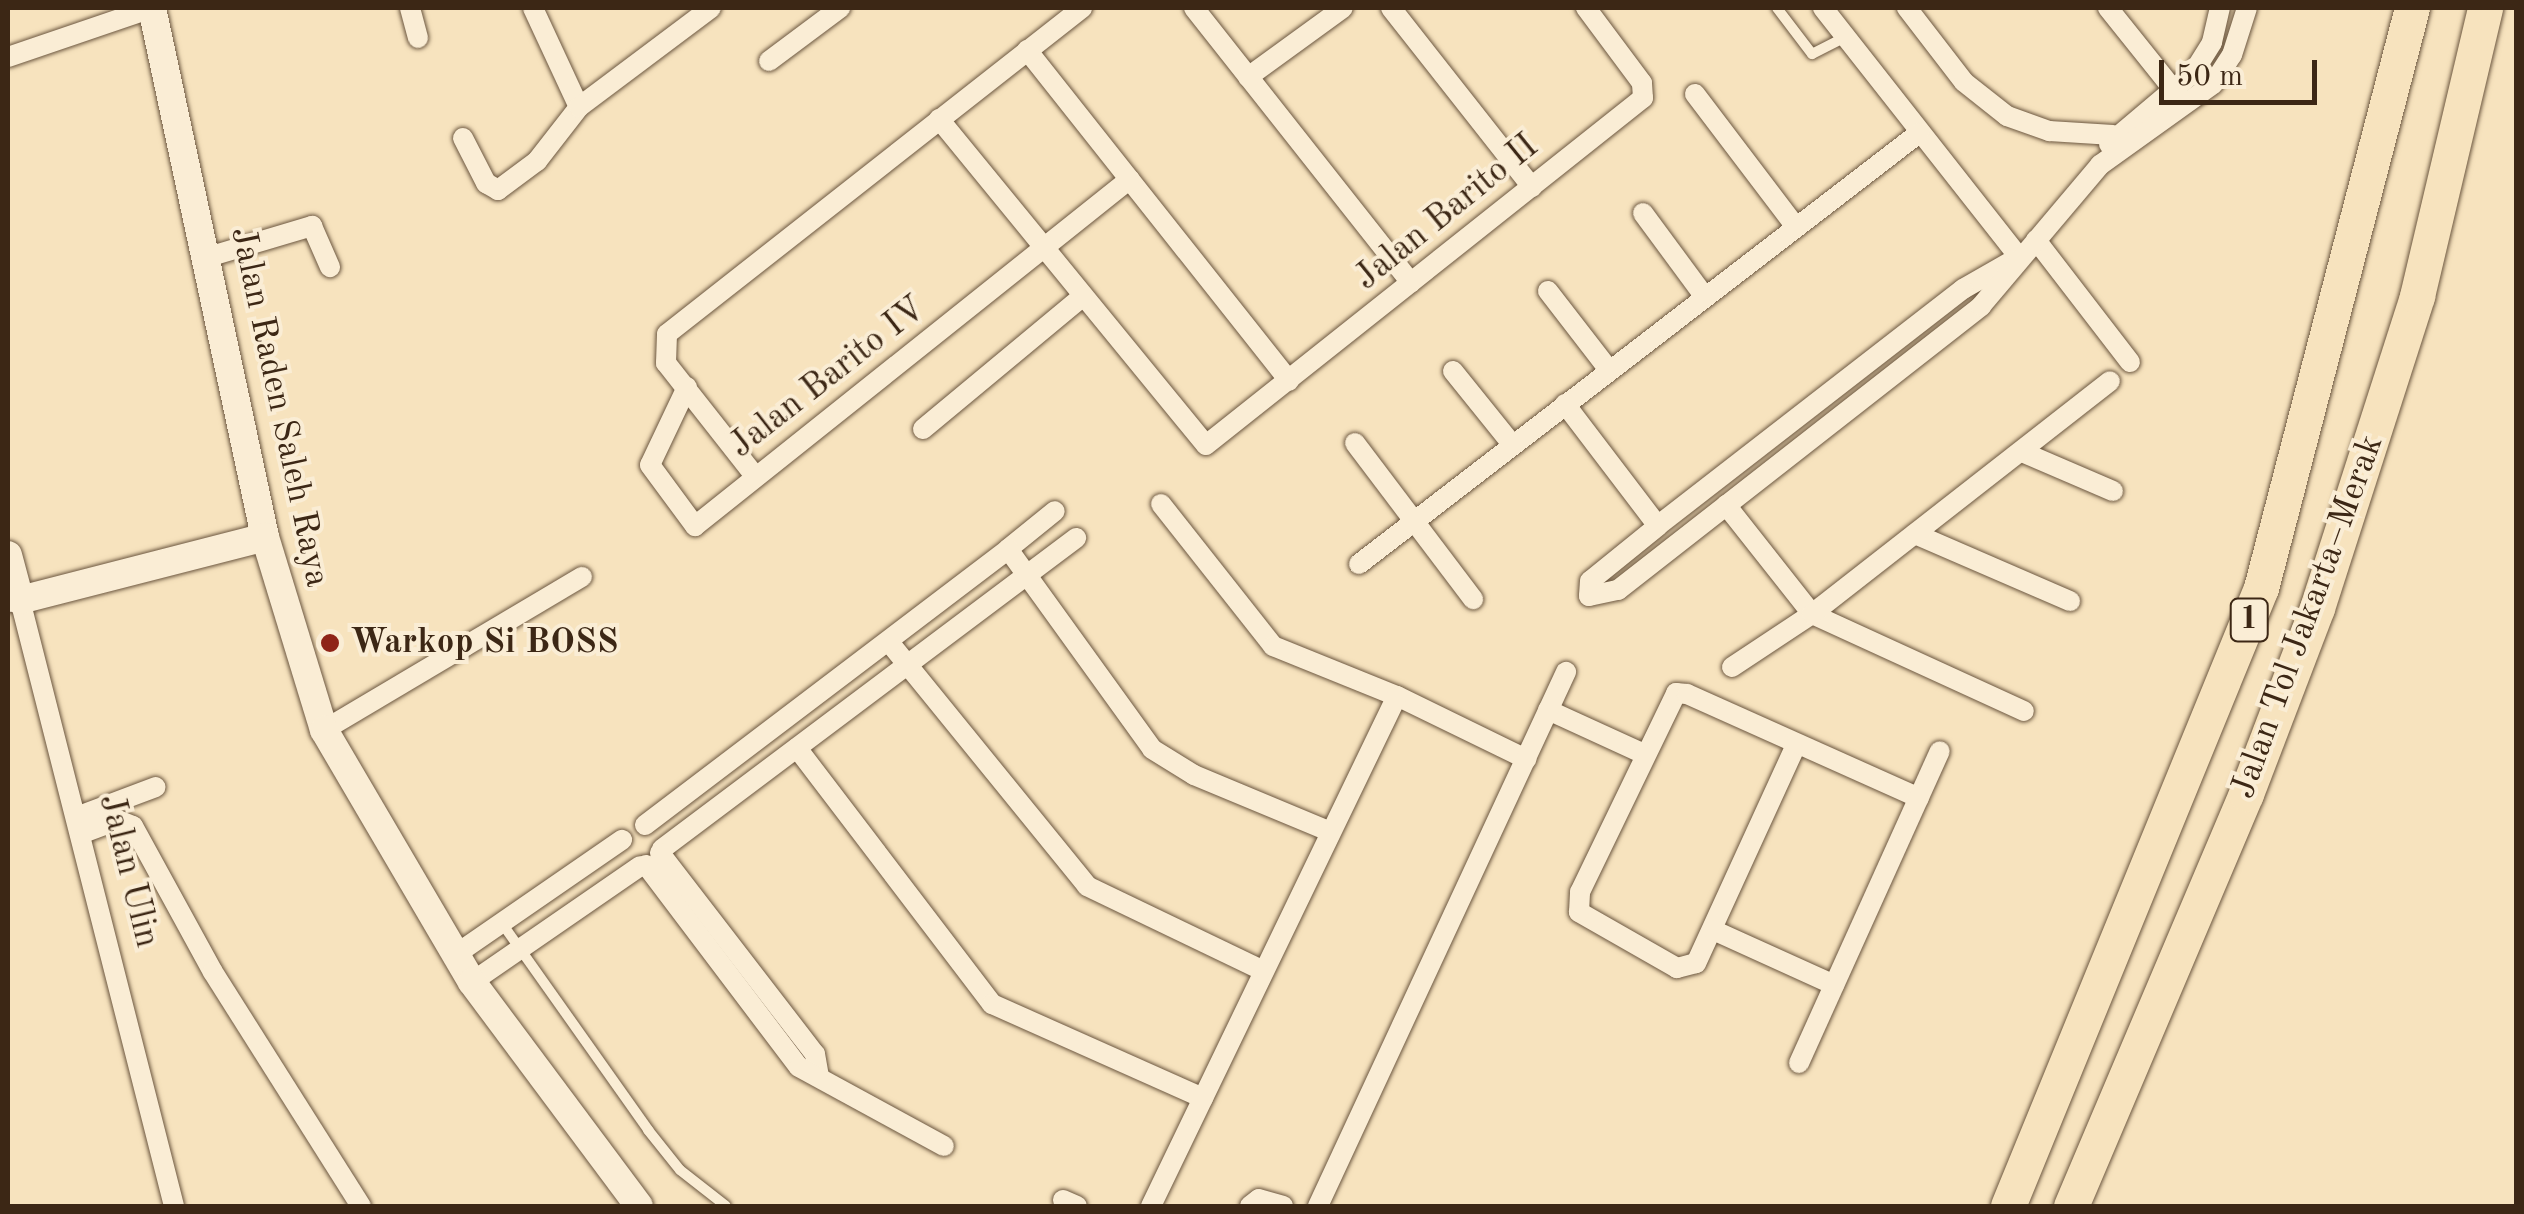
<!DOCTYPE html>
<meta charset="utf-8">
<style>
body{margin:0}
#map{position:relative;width:2524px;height:1214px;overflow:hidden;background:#f7e3be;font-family:"Old Standard TT",serif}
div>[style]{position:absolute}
.roads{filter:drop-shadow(0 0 2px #6b563f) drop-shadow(0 0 2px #6b563f)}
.lane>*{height:10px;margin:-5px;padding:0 5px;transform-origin:5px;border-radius:5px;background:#faedd5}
.street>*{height:20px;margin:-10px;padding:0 10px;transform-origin:10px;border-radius:10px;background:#faedd5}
.secondary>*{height:28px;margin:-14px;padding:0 14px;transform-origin:14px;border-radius:14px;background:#faedd5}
.highway>*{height:35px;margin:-17.5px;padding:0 17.5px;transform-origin:17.5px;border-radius:17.5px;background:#f7e3be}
.dots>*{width:28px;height:28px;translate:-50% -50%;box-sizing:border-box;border:5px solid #faedd5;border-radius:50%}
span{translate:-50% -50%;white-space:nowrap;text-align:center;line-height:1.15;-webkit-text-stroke:8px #faedd5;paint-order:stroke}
.shield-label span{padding:2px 8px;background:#faedd5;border:2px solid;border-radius:8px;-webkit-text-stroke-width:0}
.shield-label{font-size:32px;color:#3c2715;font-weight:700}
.street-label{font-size:35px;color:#3c2715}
.poi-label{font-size:35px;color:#3c2715;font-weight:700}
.left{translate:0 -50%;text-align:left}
.frame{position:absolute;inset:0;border:10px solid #3c2715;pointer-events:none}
.scale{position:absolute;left:2159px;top:60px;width:158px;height:45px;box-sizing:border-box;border:5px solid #3c2715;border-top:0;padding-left:12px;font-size:30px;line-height:35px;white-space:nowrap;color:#3c2715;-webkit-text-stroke:8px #faedd5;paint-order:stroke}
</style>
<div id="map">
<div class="roads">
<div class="lane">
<div style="left:1777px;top:8px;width:58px;rotate:52.7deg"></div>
<div style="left:1812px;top:54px;width:38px;rotate:-27deg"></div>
<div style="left:501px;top:922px;width:255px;rotate:54.7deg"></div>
<div style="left:648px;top:1130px;width:51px;rotate:51.3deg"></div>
<div style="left:680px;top:1170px;width:58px;rotate:38deg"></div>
</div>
<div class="street">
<div style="left:410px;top:8px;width:31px;rotate:75deg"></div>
<div style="left:533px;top:8px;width:109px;rotate:65.1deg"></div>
<div style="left:1194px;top:8px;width:350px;rotate:51.7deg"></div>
<div style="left:1391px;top:8px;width:228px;rotate:51.8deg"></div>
<div style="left:1823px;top:8px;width:317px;rotate:51.8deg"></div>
<div style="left:1907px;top:8px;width:93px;rotate:52.4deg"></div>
<div style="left:1964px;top:82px;width:55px;rotate:38.3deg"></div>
<div style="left:2007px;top:116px;width:45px;rotate:19.7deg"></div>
<div style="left:2049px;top:131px;width:64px;rotate:3.6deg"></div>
<div style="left:2108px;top:8px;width:115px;rotate:51.3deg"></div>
<div style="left:1027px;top:50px;width:422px;rotate:51.6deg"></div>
<div style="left:8px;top:57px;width:152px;rotate:-18.8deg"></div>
<div style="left:769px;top:61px;width:89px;rotate:-36.7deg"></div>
<div style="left:1248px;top:77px;width:117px;rotate:-36deg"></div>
<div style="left:1695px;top:94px;width:167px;rotate:52.8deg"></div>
<div style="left:939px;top:119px;width:421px;rotate:50.7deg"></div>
<div style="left:1206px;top:445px;width:558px;rotate:-38.45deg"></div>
<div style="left:1643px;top:98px;width:15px;rotate:-94deg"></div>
<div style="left:1642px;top:83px;width:94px;rotate:-126.7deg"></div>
<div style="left:463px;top:138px;width:51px;rotate:62.9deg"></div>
<div style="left:486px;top:183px;width:14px;rotate:30deg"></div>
<div style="left:498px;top:190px;width:49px;rotate:-36.6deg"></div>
<div style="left:537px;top:161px;width:68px;rotate:-52.1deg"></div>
<div style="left:579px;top:107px;width:165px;rotate:-36.9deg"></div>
<div style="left:2109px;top:144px;width:110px;rotate:-40.2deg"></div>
<div style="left:2193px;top:73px;width:36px;rotate:-58deg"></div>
<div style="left:2212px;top:42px;width:35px;rotate:-77deg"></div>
<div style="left:1643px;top:213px;width:104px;rotate:53.6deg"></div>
<div style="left:2036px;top:240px;width:154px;rotate:52.4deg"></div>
<div style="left:208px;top:257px;width:109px;rotate:-16.6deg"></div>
<div style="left:312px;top:226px;width:45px;rotate:66.3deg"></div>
<div style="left:2019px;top:257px;width:64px;rotate:150.3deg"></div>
<div style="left:1963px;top:289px;width:386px;rotate:142.2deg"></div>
<div style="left:1658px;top:526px;width:87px;rotate:141deg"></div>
<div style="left:1590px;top:581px;width:15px;rotate:94deg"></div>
<div style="left:1589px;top:596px;width:30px;rotate:-12deg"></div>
<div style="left:1618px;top:590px;width:461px;rotate:-38deg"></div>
<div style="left:1981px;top:306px;width:185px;rotate:-49.8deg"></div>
<div style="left:2100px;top:165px;width:139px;rotate:-35.6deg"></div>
<div style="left:2213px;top:84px;width:35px;rotate:-57deg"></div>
<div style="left:2232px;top:55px;width:49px;rotate:-72.3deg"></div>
<div style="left:1548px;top:291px;width:100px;rotate:52.3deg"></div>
<div style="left:1453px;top:371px;width:94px;rotate:51.1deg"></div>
<div style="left:687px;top:387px;width:86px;rotate:115.4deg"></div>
<div style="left:650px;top:465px;width:76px;rotate:53.6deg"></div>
<div style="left:695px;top:526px;width:556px;rotate:-38.58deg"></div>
<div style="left:1565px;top:404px;width:153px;rotate:52.7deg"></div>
<div style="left:923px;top:429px;width:207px;rotate:-39.7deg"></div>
<div style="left:1355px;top:443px;width:196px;rotate:52.9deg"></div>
<div style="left:2022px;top:452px;width:99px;rotate:23.2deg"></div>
<div style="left:755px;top:476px;width:144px;rotate:-128.2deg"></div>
<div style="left:666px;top:363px;width:29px;rotate:-88deg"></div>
<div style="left:667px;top:334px;width:528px;rotate:-38.15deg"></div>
<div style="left:1161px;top:504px;width:181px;rotate:51.7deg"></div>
<div style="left:1273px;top:646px;width:134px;rotate:22deg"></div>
<div style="left:1397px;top:696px;width:144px;rotate:26deg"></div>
<div style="left:1726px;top:505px;width:139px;rotate:51.7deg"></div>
<div style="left:1812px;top:614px;width:233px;rotate:24.6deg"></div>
<div style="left:1915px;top:534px;width:169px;rotate:23.4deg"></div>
<div style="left:1008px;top:549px;width:60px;rotate:-39deg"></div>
<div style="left:1359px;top:564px;width:707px;rotate:-37.58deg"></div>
<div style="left:8px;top:602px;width:12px;rotate:-9deg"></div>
<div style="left:20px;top:600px;width:625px;rotate:75.74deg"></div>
<div style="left:889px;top:642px;width:314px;rotate:50.9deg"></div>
<div style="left:1087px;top:886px;width:196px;rotate:25.7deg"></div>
<div style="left:1732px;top:667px;width:96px;rotate:-33.5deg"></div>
<div style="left:1812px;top:614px;width:378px;rotate:-38deg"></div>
<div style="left:1548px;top:710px;width:106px;rotate:24.6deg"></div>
<div style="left:324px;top:730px;width:300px;rotate:-30.7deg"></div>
<div style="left:1796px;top:745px;width:240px;rotate:114.6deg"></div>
<div style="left:1696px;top:963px;width:20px;rotate:165deg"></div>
<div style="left:1677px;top:968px;width:113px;rotate:-150.3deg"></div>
<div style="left:1579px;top:912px;width:20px;rotate:-87deg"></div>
<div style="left:1580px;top:892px;width:221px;rotate:-64.2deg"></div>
<div style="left:1676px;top:693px;width:11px;rotate:5deg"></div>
<div style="left:1687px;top:694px;width:254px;rotate:24.1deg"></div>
<div style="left:797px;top:748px;width:322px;rotate:52.7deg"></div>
<div style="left:992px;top:1004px;width:231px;rotate:24deg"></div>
<div style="left:76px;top:817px;width:85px;rotate:-20.6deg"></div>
<div style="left:645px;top:825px;width:456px;rotate:-37.2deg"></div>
<div style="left:1008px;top:549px;width:246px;rotate:54.2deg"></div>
<div style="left:1152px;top:749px;width:49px;rotate:31.8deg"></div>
<div style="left:1194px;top:775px;width:148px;rotate:22.6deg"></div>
<div style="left:80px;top:834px;width:40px;rotate:-20.2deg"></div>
<div style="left:118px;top:820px;width:16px;rotate:22deg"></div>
<div style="left:133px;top:826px;width:166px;rotate:61.3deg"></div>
<div style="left:213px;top:972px;width:277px;rotate:57.7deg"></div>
<div style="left:662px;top:849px;width:518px;rotate:-36.91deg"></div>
<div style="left:660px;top:853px;width:254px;rotate:52.4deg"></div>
<div style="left:815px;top:1054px;width:23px;rotate:80deg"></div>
<div style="left:646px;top:865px;width:253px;rotate:52.9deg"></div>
<div style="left:799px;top:1067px;width:165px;rotate:28.6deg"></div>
<div style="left:1713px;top:930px;width:133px;rotate:24.4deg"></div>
<div style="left:455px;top:955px;width:203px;rotate:-34.6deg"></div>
<div style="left:472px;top:982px;width:204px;rotate:-34.6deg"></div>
<div style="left:1799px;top:1063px;width:342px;rotate:-65.7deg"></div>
<div style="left:1063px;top:1200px;width:15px;rotate:23deg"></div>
<div style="left:1151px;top:1206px;width:566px;rotate:-64.25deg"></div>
<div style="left:1250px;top:1206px;width:11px;rotate:-38deg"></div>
<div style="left:1259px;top:1199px;width:25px;rotate:16deg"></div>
<div style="left:1318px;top:1206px;width:589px;rotate:-65.09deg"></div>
</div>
<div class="secondary">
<div style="left:152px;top:8px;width:541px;rotate:77.94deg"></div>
<div style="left:265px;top:537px;width:202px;rotate:73deg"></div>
<div style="left:324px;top:730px;width:292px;rotate:59.6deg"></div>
<div style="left:472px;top:982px;width:279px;rotate:53.3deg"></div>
<div style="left:8px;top:555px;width:47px;rotate:75.1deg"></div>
<div style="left:20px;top:600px;width:253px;rotate:-14.4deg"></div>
</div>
<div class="highway">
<div style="left:2008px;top:1206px;width:668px;rotate:-67.74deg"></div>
<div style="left:2261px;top:588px;width:599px;rotate:-75.41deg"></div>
<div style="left:2071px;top:1206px;width:448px;rotate:-67deg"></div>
<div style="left:2246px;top:794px;width:199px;rotate:-69.1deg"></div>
<div style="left:2317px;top:608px;width:328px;rotate:-72.2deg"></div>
<div style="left:2417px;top:296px;width:296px;rotate:-76.7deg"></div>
</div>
</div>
<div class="dots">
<div style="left:330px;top:643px;background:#8f2418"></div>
</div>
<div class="shield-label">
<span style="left:2249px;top:620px">1</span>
</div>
<div class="street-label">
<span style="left:1447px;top:213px;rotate:-39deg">Jalan Barito II</span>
<span style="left:828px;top:378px;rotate:-38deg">Jalan Barito IV</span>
<span style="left:279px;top:407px;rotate:78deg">Jalan Raden Saleh Raya</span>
<span style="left:2308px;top:617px;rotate:-70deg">Jalan Tol Jakarta–Merak</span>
<span style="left:128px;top:871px;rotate:76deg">Jalan Ulin</span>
</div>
<div class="poi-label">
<span class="left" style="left:350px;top:643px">Warkop Si BOSS</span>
</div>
<div class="frame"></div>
<div class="scale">50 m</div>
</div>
